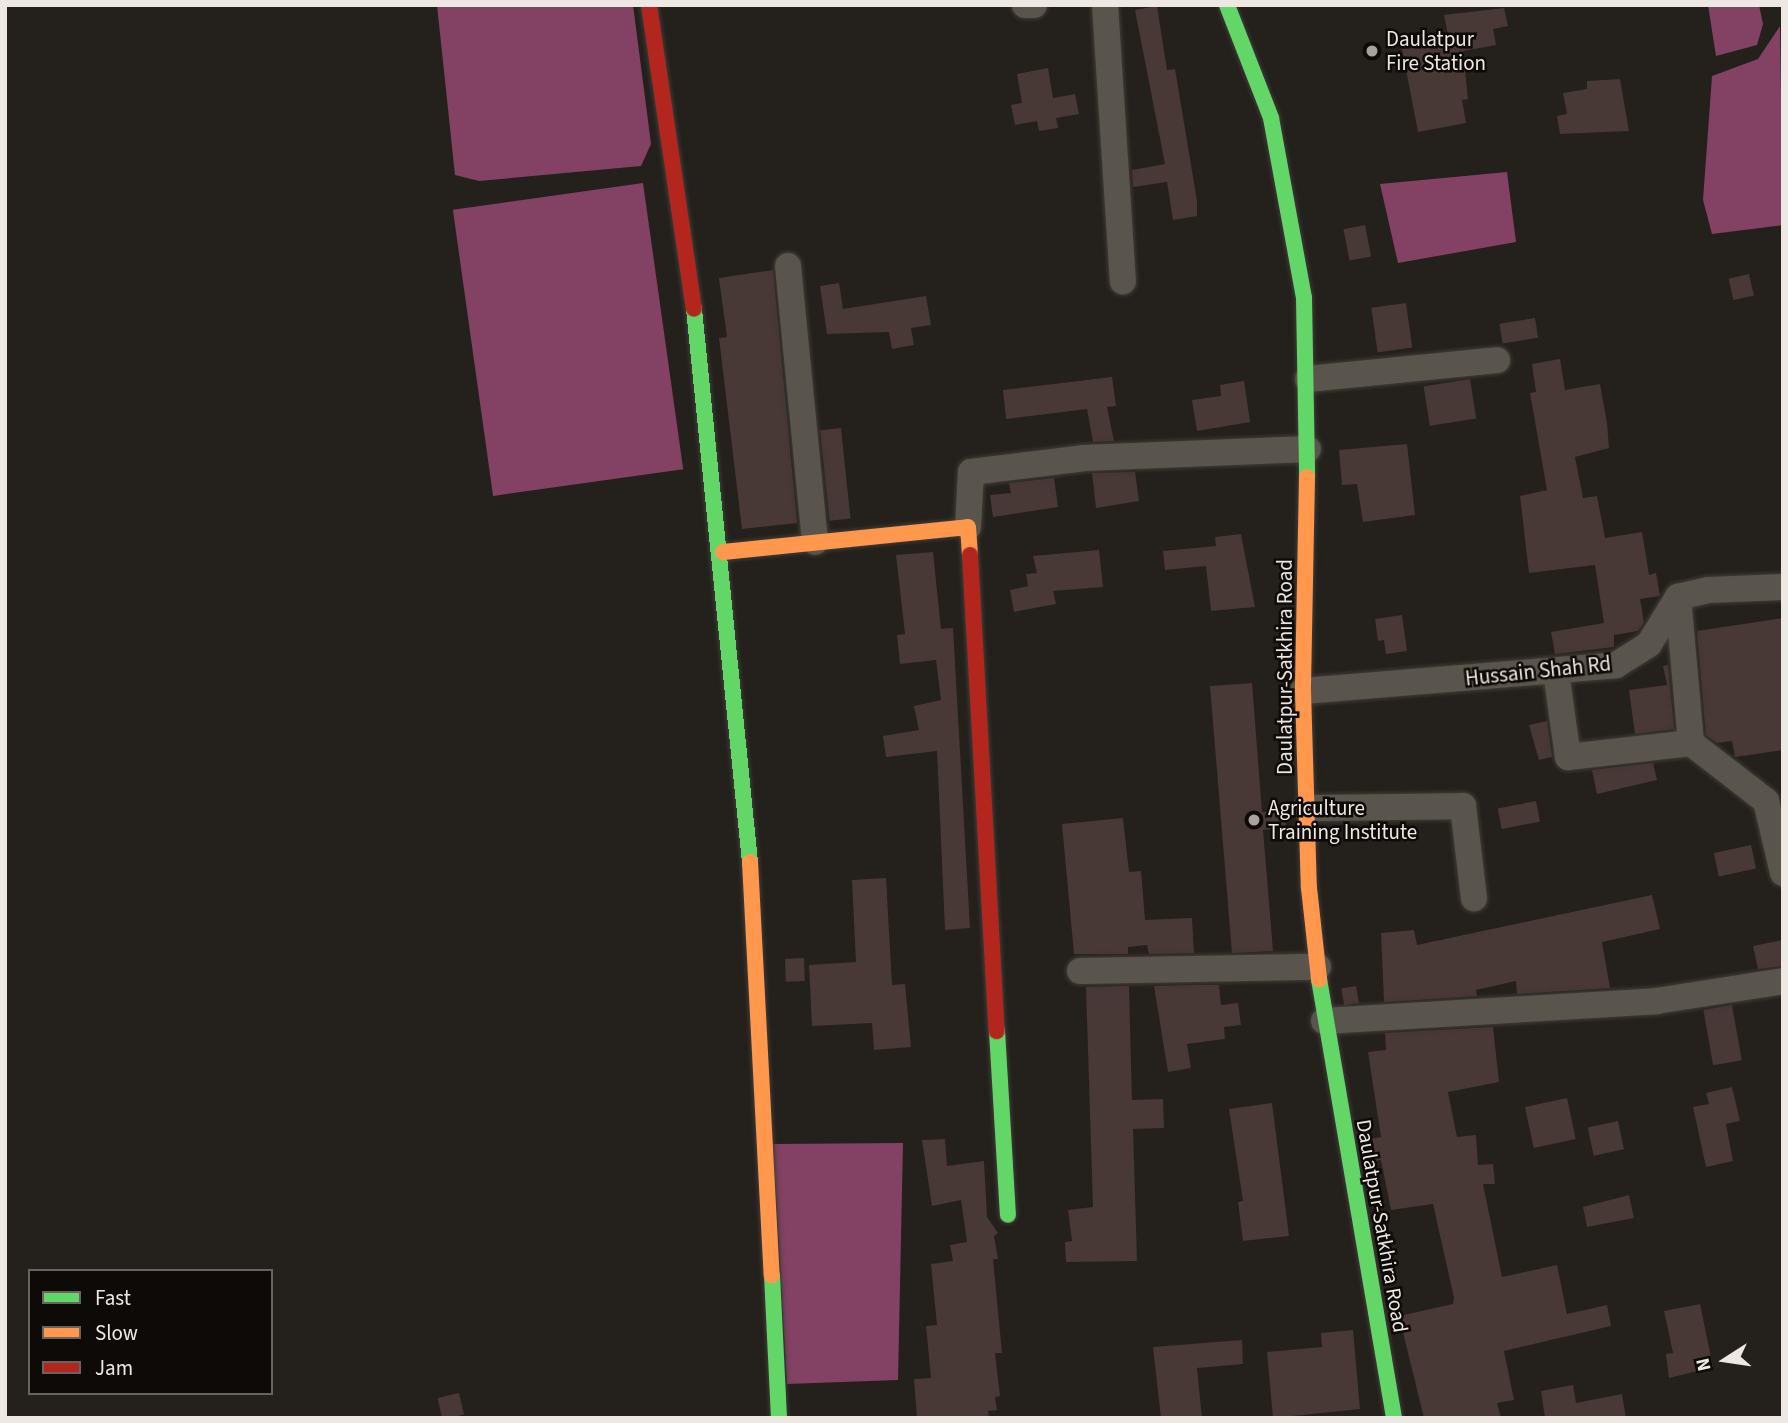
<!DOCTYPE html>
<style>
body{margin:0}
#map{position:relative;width:1788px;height:1423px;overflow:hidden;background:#24201c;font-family:"Source Sans 3",sans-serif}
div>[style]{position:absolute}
.water>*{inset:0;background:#834163;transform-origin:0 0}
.building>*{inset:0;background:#483836;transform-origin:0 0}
.roads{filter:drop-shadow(0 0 2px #3f3c39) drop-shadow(0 0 2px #3f3c39)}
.street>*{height:26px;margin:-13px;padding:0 13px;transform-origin:13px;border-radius:13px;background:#5a554c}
.fast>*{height:16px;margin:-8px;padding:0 8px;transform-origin:8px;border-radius:8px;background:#63d668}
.slow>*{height:16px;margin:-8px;padding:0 8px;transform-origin:8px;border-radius:8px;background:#ff974d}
.jam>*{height:16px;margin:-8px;padding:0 8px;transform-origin:8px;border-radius:8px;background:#b3261e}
.dots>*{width:19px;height:19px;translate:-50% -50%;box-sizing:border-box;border:4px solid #0e0a07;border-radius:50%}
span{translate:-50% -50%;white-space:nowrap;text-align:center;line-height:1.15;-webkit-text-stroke:5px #0e0a07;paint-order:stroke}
.poi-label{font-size:21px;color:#eee8e4}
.left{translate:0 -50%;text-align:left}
.street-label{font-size:21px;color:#eee8e4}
.frame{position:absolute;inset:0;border:7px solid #eee8e4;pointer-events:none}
.legend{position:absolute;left:28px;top:1269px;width:245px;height:126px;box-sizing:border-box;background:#0e0a07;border:2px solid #68635f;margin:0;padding:9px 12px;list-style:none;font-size:21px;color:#eee8e4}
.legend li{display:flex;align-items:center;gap:14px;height:35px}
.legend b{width:35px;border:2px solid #68635f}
.north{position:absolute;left:1690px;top:1325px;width:70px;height:70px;-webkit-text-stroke:5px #0e0a07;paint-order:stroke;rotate:258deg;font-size:19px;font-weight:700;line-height:28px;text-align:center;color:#eee8e4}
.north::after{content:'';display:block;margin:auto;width:24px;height:32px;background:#eee8e4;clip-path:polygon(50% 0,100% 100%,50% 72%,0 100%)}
</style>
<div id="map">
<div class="water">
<div style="clip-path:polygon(437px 5px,633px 5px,651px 144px,641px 166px,479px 181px,455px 175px)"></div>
<div style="clip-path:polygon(1708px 5px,1759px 5px,1763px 24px,1757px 45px,1716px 56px)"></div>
<div style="clip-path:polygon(1780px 26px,1783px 225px,1712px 234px,1703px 200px,1712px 76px,1758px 59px)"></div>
<div style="clip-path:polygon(1507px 172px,1516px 242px,1398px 263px,1380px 184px)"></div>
<div style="left:643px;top:183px;width:289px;height:192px;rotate:82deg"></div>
<div style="clip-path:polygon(903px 1143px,898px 1380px,787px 1384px,773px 1144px)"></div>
</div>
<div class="building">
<div style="clip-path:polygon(1157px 6px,1167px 70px,1175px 69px,1197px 201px,1197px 216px,1173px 220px,1167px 182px,1133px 187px,1132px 170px,1165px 164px,1135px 10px)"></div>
<div style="clip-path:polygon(1504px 8px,1508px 26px,1493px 29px,1496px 45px,1463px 51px,1468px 99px,1462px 100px,1466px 123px,1418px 132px,1402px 49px,1449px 40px,1444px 15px)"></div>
<div style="clip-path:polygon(1048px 68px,1053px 98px,1075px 94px,1079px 114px,1056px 118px,1058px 128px,1039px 131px,1037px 121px,1015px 125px,1011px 105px,1022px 103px,1017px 74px)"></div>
<div style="clip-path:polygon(1620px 79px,1629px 131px,1560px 134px,1557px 116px,1567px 114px,1563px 93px,1587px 89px,1587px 81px)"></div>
<div style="left:1365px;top:225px;width:32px;height:22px;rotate:79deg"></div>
<div style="clip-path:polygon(773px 270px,797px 523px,742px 529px,719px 338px,727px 337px,719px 278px)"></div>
<div style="left:1749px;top:274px;width:22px;height:21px;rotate:77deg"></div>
<div style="clip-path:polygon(839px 283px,843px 309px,926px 296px,931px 325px,911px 328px,914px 345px,892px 349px,889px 332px,827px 334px,820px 286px)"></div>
<div style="left:1406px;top:303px;width:45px;height:35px;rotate:82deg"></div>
<div style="left:1535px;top:318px;width:20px;height:36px;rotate:81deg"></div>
<div style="clip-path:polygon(1560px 359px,1565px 390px,1600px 384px,1607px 423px,1609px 448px,1575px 457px,1583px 498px,1597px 496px,1605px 538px,1642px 532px,1649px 575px,1656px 573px,1660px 596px,1640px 599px,1644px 622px,1638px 631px,1614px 635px,1614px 647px,1555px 654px,1551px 632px,1604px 623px,1595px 565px,1529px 573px,1520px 496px,1547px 490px,1530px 393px,1536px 392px,1532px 364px)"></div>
<div style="clip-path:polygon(1112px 377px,1116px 406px,1107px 407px,1114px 441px,1093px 442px,1087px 409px,1006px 419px,1003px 390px)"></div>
<div style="left:1470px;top:379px;width:40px;height:47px;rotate:81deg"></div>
<div style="clip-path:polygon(1244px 381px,1250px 422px,1197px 431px,1192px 400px,1221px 396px,1220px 385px)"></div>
<div style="left:841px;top:428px;width:91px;height:21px;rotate:84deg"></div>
<div style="clip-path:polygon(1407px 444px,1415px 515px,1363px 522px,1357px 484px,1342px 485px,1339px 450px)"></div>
<div style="clip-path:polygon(1135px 472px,1139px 501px,1096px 508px,1092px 473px)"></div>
<div style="clip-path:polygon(1054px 478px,1058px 507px,993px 517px,990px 495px,1011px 493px,1009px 483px)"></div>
<div style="clip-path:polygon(1241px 534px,1255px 607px,1211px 611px,1206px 566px,1165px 570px,1163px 551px,1216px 546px,1215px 537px)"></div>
<div style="clip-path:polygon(1099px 550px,1103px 587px,1053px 591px,1056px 604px,1014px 612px,1010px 590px,1028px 586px,1026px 574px,1037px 573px,1033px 556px)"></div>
<div style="clip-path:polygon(933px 552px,941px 629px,953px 628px,970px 928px,945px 930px,937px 751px,886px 757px,883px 736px,919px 730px,914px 706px,941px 700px,936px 660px,900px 664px,897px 635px,905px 634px,896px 555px)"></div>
<div style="clip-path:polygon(1402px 615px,1407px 651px,1386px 654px,1384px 640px,1378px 641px,1375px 619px)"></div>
<div style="clip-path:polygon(1783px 618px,1783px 750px,1735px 757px,1732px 741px,1717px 743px,1706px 735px,1697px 631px)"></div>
<div style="clip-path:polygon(1668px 665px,1674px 729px,1635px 734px,1629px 690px,1667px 685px,1663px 666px)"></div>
<div style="clip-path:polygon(1252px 683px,1262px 812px,1285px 810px,1286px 828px,1263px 830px,1273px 951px,1232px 953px,1210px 686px)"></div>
<div style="clip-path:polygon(1547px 721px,1552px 757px,1539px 760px,1529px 725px)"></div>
<div style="clip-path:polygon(1653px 763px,1657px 780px,1597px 794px,1592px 770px)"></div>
<div style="left:1536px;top:801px;width:21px;height:39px;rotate:79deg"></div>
<div style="clip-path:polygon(1123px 818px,1129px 872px,1141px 871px,1145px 920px,1192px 918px,1194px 953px,1149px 954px,1147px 945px,1128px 947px,1128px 954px,1074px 954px,1062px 824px)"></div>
<div style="left:1751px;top:845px;width:24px;height:38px;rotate:78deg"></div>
<div style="clip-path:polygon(886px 878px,892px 985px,905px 984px,911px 1047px,874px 1050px,872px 1023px,812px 1026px,809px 965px,856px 962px,852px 880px)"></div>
<div style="clip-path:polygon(1652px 895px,1660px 929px,1602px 942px,1610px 988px,1517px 994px,1516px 981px,1476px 990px,1477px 996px,1384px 1002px,1381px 933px,1414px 930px,1417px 945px)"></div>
<div style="clip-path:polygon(1783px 940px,1783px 966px,1758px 969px,1753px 946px)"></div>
<div style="left:804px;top:958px;width:23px;height:19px;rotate:88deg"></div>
<div style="clip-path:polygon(1195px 985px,1219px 985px,1221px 1005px,1238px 1003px,1241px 1025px,1224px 1027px,1225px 1039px,1187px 1044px,1191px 1068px,1168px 1072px,1154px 986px)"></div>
<div style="clip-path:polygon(1129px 986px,1132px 1100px,1163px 1099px,1164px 1128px,1133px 1129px,1137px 1261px,1066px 1262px,1065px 1242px,1072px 1241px,1068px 1210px,1093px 1207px,1086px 987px)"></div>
<div style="left:1356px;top:986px;width:17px;height:15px;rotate:80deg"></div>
<div style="left:1732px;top:1005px;width:56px;height:29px;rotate:80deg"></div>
<div style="clip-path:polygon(1493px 1027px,1499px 1082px,1448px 1092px,1457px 1137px,1476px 1135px,1478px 1165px,1493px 1164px,1495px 1184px,1483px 1184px,1502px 1277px,1557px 1265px,1567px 1314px,1607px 1305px,1611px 1326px,1504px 1351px,1514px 1400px,1497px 1403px,1501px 1418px,1424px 1418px,1399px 1316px,1453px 1304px,1454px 1298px,1433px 1204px,1391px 1210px,1381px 1160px,1374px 1161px,1370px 1139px,1381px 1137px,1368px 1052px,1386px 1050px,1385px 1033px)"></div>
<div style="clip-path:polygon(1732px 1087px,1740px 1121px,1726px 1124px,1733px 1161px,1706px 1167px,1693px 1107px,1709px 1104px,1706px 1093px)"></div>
<div style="left:1567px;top:1098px;width:42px;height:43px;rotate:78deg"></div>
<div style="clip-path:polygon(1272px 1103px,1289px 1236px,1243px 1241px,1238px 1202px,1243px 1201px,1229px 1109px)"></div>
<div style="left:1618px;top:1121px;width:29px;height:31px;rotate:78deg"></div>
<div style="clip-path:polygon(945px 1139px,947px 1166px,984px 1161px,987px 1217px,998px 1233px,994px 1236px,998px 1259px,993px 1259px,1002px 1353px,995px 1353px,1000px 1396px,995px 1397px,997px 1410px,988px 1411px,989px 1418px,917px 1418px,914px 1379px,931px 1378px,926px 1326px,937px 1325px,931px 1264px,953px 1261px,950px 1245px,967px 1242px,961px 1200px,932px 1206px,922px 1140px)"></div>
<div style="clip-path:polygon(1629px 1195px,1634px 1218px,1587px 1227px,1583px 1207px)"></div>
<div style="clip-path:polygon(1700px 1304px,1713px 1367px,1669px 1378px,1666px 1354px,1673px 1353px,1664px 1311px)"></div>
<div style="clip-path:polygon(1353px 1330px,1360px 1409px,1273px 1418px,1267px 1352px,1322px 1347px,1321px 1333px)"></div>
<div style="clip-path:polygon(1242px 1340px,1243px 1364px,1197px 1368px,1202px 1418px,1161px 1418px,1153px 1347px)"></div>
<div style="clip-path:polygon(1573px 1385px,1576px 1403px,1622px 1394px,1626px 1418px,1545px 1418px,1541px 1391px)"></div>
<div style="left:459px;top:1393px;width:22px;height:22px;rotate:77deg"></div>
</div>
<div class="roads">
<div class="street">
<div style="left:1025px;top:5px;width:9px"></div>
<div style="left:1105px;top:5px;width:277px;rotate:86.3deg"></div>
<div style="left:788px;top:266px;width:277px;rotate:84.4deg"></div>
<div style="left:1308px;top:379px;width:190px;rotate:-5.7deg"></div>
<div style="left:968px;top:527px;width:55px;rotate:-86.9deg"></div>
<div style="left:971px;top:472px;width:115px;rotate:-7deg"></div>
<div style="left:1085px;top:458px;width:223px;rotate:-2.3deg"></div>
<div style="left:1556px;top:672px;width:86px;rotate:82deg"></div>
<div style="left:1568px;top:757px;width:124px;rotate:-6.5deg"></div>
<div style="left:1691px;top:743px;width:147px;rotate:-95.1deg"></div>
<div style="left:1303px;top:691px;width:314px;rotate:-4.7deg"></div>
<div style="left:1616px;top:665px;width:39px;rotate:-32deg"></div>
<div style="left:1649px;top:644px;width:55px;rotate:-58.3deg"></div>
<div style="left:1678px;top:597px;width:31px;rotate:-13deg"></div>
<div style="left:1708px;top:590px;width:75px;rotate:-2.3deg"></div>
<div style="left:1691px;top:743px;width:95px;rotate:37.7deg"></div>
<div style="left:1766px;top:801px;width:74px;rotate:76.7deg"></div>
<div style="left:1308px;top:808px;width:155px;rotate:-0.7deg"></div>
<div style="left:1463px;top:806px;width:93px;rotate:83.2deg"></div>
<div style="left:1080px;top:971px;width:238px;rotate:-1deg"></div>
<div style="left:1324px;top:1021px;width:333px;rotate:-3.4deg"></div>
<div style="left:1656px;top:1001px;width:129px;rotate:-8.9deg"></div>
</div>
<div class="fast">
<div style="left:1227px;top:5px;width:121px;rotate:68.7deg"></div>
<div style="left:1271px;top:118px;width:183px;rotate:79.6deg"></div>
<div style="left:1304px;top:298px;width:179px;rotate:89deg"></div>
<div style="left:694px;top:309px;width:556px;rotate:84.22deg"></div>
<div style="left:1319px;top:979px;width:445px;rotate:80.3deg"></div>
<div style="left:997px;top:1031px;width:184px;rotate:86.6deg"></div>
<div style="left:772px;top:1275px;width:143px;rotate:87.2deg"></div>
</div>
<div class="slow">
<div style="left:1307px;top:477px;width:214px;rotate:91.1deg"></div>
<div style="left:1303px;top:691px;width:197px;rotate:88.3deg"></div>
<div style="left:1309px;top:888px;width:92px;rotate:83.7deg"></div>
<div style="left:723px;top:552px;width:246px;rotate:-5.8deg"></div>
<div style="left:968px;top:527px;width:28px;rotate:86deg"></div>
<div style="left:750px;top:862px;width:414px;rotate:87deg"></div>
</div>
<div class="jam">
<div style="left:649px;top:5px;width:307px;rotate:81.6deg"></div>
<div style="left:970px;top:555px;width:477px;rotate:86.8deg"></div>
</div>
</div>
<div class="dots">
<div style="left:1372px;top:51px;background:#a7a29e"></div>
<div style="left:1254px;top:820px;background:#a7a29e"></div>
</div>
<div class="poi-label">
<span class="left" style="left:1386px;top:51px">Daulatpur<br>Fire Station</span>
<span class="left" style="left:1268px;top:820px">Agriculture<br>Training Institute</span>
</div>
<div class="street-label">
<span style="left:1285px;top:667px;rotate:-90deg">Daulatpur-Satkhira Road</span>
<span style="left:1538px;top:671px;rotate:-6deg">Hussain Shah Rd</span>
<span style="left:1382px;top:1226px;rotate:80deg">Daulatpur-Satkhira Road</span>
</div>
<div class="frame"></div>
<ul class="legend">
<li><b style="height:9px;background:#63d668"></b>Fast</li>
<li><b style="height:9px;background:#ff974d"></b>Slow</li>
<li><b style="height:9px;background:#b3261e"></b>Jam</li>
</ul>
<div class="north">N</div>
</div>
